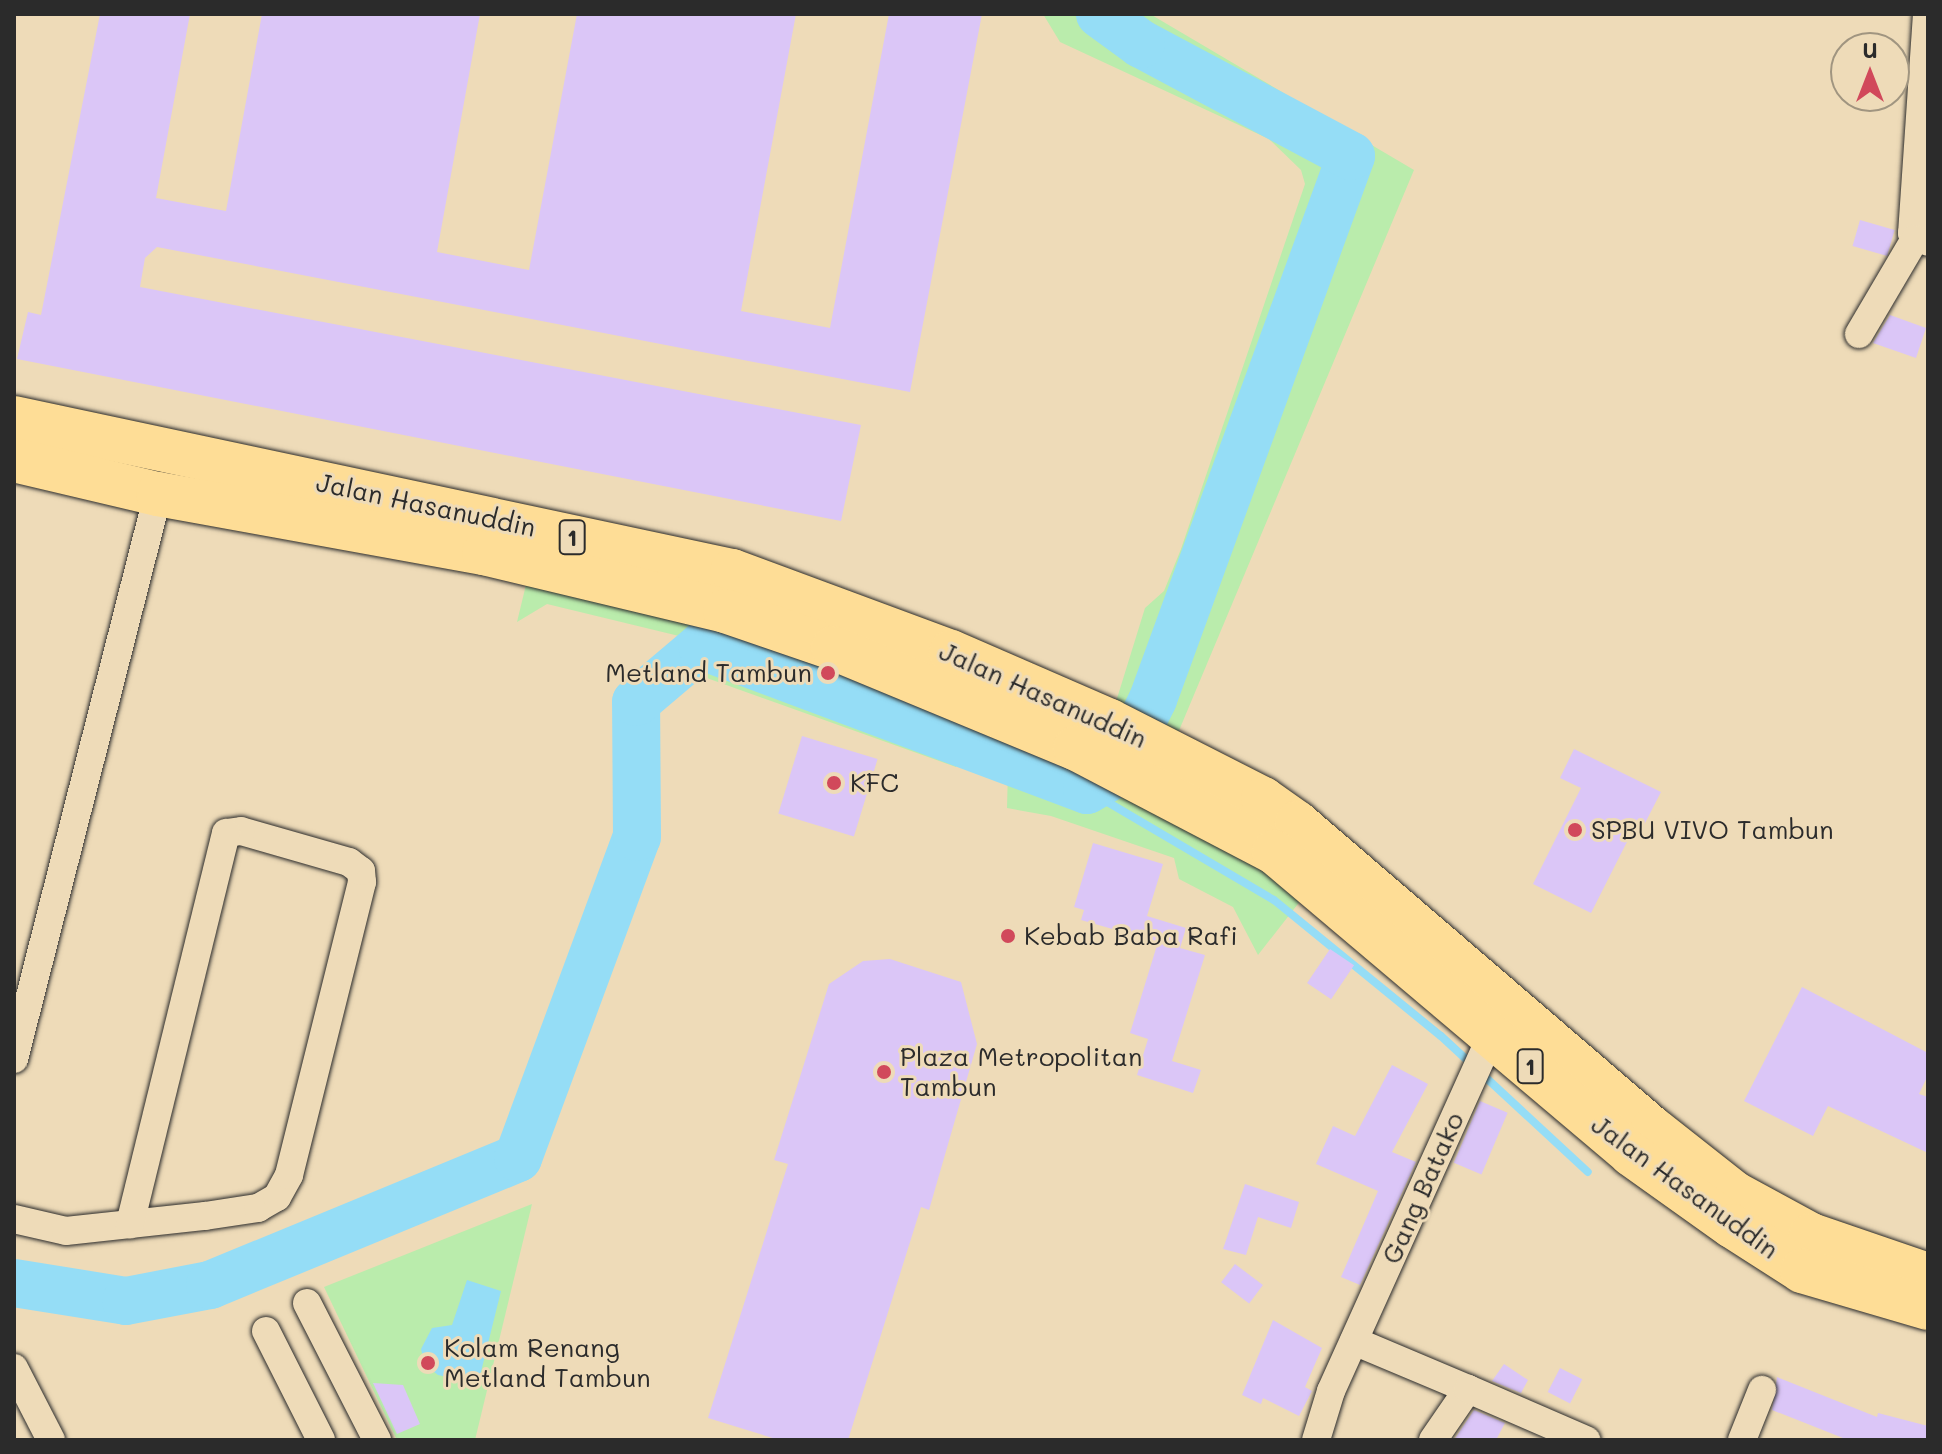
<!DOCTYPE html>
<style>
body{margin:0}
#map{position:relative;width:1942px;height:1454px;overflow:hidden;background:#eedbb8;font-family:Mali,sans-serif}
div>[style]{position:absolute}
.green>*{inset:0;background:#baecac}
.water>*{inset:0;background:#95ddf6}
.stream>*{height:8px;margin:-4px;padding:0 4px;transform-origin:4px;border-radius:4px;background:#95ddf6}
.river>*{height:48px;margin:-24px;padding:0 24px;transform-origin:24px;border-radius:24px;background:#95ddf6}
.building>*{inset:0;background:#dbc6f7;transform-origin:0 0}
.roads{filter:drop-shadow(0 0 2px #2b2b2b) drop-shadow(0 0 2px #2b2b2b)}
.minor>*{height:28px;margin:-14px;padding:0 14px;transform-origin:14px;border-radius:14px;background:#eedbb8}
.trunk>*{height:44px;margin:-22px;padding:0 22px;transform-origin:22px;border-radius:22px;background:#fedd96}
.dots>*{width:22px;height:22px;translate:-50% -50%;box-sizing:border-box;border:4px solid #eedbb8;border-radius:50%}
span{translate:-50% -50%;white-space:nowrap;text-align:center;line-height:1.15;-webkit-text-stroke:6px #eedbb8;paint-order:stroke}
.shield-label span{padding:2px 6px;background:#eedbb8;border:2px solid;border-radius:6px;-webkit-text-stroke-width:0}
.shield-label{font-size:24px;color:#2b2b2b;font-weight:700}
.street-label{font-size:26px;color:#2b2b2b}
.poi-label{font-size:26px;color:#2b2b2b}
.right{translate:-100% -50%;text-align:right}
.left{translate:0 -50%;text-align:left}
.frame{position:absolute;inset:0;border:16px solid #2b2b2b;pointer-events:none}
.north{position:absolute;left:1830px;top:32px;width:80px;height:80px;box-sizing:border-box;background:#eedbb8;border:2px solid #a09580;border-radius:50%;rotate:0deg;font-size:22px;font-weight:700;line-height:32px;text-align:center;color:#2b2b2b}
.north::after{content:'';display:block;margin:auto;width:28px;height:36px;background:#d1495b;clip-path:polygon(50% 0,100% 100%,50% 72%,0 100%)}
</style>
<div id="map">
<div class="green">
<div style="clip-path:polygon(1043px 14px,1150px 14px,1414px 170px,1170px 752px,1110px 721px,1145px 608px,1164px 591px,1181px 549px,1305px 184px,1301px 170px,1269px 139px,1060px 42px)"></div>
<div style="clip-path:polygon(135px 441px,409px 501px,971px 722px,956px 767px,676px 667px,679px 636px,547px 604px,517px 622px,531px 564px,158px 494px)"></div>
<div style="clip-path:polygon(1026px 727px,1315px 882px,1258px 955px,1233px 907px,1179px 879px,1174px 858px,1051px 816px,1007px 808px,1008px 769px)"></div>
<div style="clip-path:polygon(532px 1204px,475px 1440px,397px 1440px,324px 1287px)"></div>
</div>
<div class="water">
<div style="clip-path:polygon(467px 1280px,501px 1291px,478px 1384px,438px 1375px,425px 1365px,421px 1349px,432px 1328px,452px 1325px)"></div>
</div>
<div class="stream">
<div style="left:1087px;top:790px;width:217px;rotate:30.5deg"></div>
<div style="left:1274px;top:900px;width:215px;rotate:39.2deg"></div>
<div style="left:1441px;top:1036px;width:200px;rotate:42.8deg"></div>
</div>
<div class="river">
<div style="left:14px;top:1283px;width:113px;rotate:9.1deg"></div>
<div style="left:126px;top:1301px;width:86px;rotate:-10.8deg"></div>
<div style="left:210px;top:1285px;width:333px;rotate:-22.4deg"></div>
<div style="left:518px;top:1158px;width:342px;rotate:-69.7deg"></div>
<div style="left:637px;top:837px;width:135px;rotate:-90.4deg"></div>
<div style="left:636px;top:702px;width:87px;rotate:-40.3deg"></div>
<div style="left:702px;top:646px;width:411px;rotate:20.5deg"></div>
<div style="left:1087px;top:790px;width:34px;rotate:-30deg"></div>
<div style="left:1116px;top:773px;width:83px;rotate:-63.4deg"></div>
<div style="left:1153px;top:699px;width:578px;rotate:-69.97deg"></div>
<div style="left:1351px;top:156px;width:238px;rotate:-151.9deg"></div>
<div style="left:1141px;top:44px;width:51px;rotate:-143.8deg"></div>
</div>
<div class="building">
<div style="clip-path:polygon(100px 14px,190px 14px,156px 198px,226px 211px,262px 14px,480px 14px,437px 252px,529px 270px,577px 14px,796px 14px,741px 311px,830px 328px,889px 14px,982px 14px,910px 392px,157px 247px,145px 258px,140px 287px,861px 425px,841px 521px,17px 359px,28px 312px,41px 315px)"></div>
<div style="left:1860px;top:220px;width:36px;height:27px;rotate:16deg"></div>
<div style="clip-path:polygon(1890px 315px,1926px 328px,1916px 358px,1873px 343px)"></div>
<div style="left:802px;top:736px;width:79px;height:81px;rotate:17deg"></div>
<div style="clip-path:polygon(1574px 749px,1661px 792px,1643px 827px,1636px 824px,1591px 913px,1533px 884px,1581px 788px,1560px 778px)"></div>
<div style="clip-path:polygon(1093px 843px,1163px 864px,1147px 916px,1186px 928px,1180px 948px,1205px 955px,1172px 1061px,1201px 1070px,1193px 1093px,1137px 1075px,1148px 1039px,1130px 1033px,1158px 942px,1081px 920px,1084px 910px,1074px 907px)"></div>
<div style="left:1330px;top:949px;width:29px;height:41px;rotate:34deg"></div>
<div style="clip-path:polygon(890px 959px,961px 982px,977px 1044px,929px 1210px,921px 1207px,848px 1440px,779px 1440px,708px 1418px,788px 1164px,774px 1160px,829px 984px,863px 961px)"></div>
<div style="clip-path:polygon(1802px 987px,1928px 1053px,1928px 1075px,1919px 1094px,1928px 1097px,1928px 1153px,1828px 1106px,1813px 1136px,1744px 1101px)"></div>
<div style="clip-path:polygon(1392px 1065px,1428px 1084px,1392px 1152px,1416px 1162px,1360px 1285px,1341px 1277px,1378px 1191px,1316px 1164px,1333px 1126px,1355px 1136px)"></div>
<div style="left:1480px;top:1101px;width:30px;height:67px;rotate:23deg"></div>
<div style="clip-path:polygon(1245px 1184px,1299px 1202px,1291px 1228px,1258px 1217px,1246px 1255px,1223px 1249px)"></div>
<div style="left:1235px;top:1264px;width:35px;height:23px;rotate:37deg"></div>
<div style="clip-path:polygon(1273px 1320px,1322px 1348px,1305px 1387px,1312px 1391px,1299px 1416px,1263px 1398px,1261px 1404px,1242px 1395px)"></div>
<div style="clip-path:polygon(1504px 1364px,1528px 1380px,1521px 1393px,1492px 1381px)"></div>
<div style="left:1560px;top:1368px;width:25px;height:27px;rotate:27deg"></div>
<div style="clip-path:polygon(1777px 1377px,1877px 1417px,1878px 1413px,1928px 1426px,1928px 1440px,1848px 1440px,1772px 1410px)"></div>
<div style="clip-path:polygon(373px 1383px,403px 1385px,420px 1424px,397px 1434px)"></div>
<div style="clip-path:polygon(1474px 1410px,1505px 1423px,1496px 1440px,1454px 1440px)"></div>
</div>
<div class="roads">
<div class="minor">
<div style="left:1927px;top:14px;width:220px;rotate:93.9deg"></div>
<div style="left:1912px;top:233px;width:18px;rotate:29deg"></div>
<div style="left:1859px;top:334px;width:110px;rotate:-59.5deg"></div>
<div style="left:14px;top:1059px;width:583px;rotate:-75.7deg"></div>
<div style="left:14px;top:1219px;width:53px;rotate:13deg"></div>
<div style="left:66px;top:1231px;width:140px;rotate:-6.2deg"></div>
<div style="left:205px;top:1216px;width:54px;rotate:-8.6deg"></div>
<div style="left:258px;top:1208px;width:22px;rotate:-30deg"></div>
<div style="left:277px;top:1197px;width:25px;rotate:-61deg"></div>
<div style="left:289px;top:1175px;width:302px;rotate:-76deg"></div>
<div style="left:362px;top:882px;width:11px;rotate:-95deg"></div>
<div style="left:361px;top:871px;width:15px;rotate:-143deg"></div>
<div style="left:349px;top:862px;width:112px;rotate:-164deg"></div>
<div style="left:241px;top:831px;width:15px;rotate:172deg"></div>
<div style="left:226px;top:833px;width:403px;rotate:103.8deg"></div>
<div style="left:307px;top:1303px;width:154px;rotate:62.9deg"></div>
<div style="left:266px;top:1331px;width:122px;rotate:63.2deg"></div>
<div style="left:1354px;top:1341px;width:124px;rotate:22.8deg"></div>
<div style="left:14px;top:1368px;width:81px;rotate:62.8deg"></div>
<div style="left:1316px;top:1440px;width:51px;rotate:-73deg"></div>
<div style="left:1331px;top:1391px;width:392px;rotate:-65.7deg"></div>
<div style="left:1433px;top:1440px;width:62px;rotate:-55.5deg"></div>
<div style="left:1468px;top:1389px;width:129px;rotate:23.4deg"></div>
<div style="left:1742px;top:1440px;width:54px;rotate:-68.2deg"></div>
</div>
<div class="trunk">
<div style="left:14px;top:418px;width:734px;rotate:12.03deg"></div>
<div style="left:732px;top:571px;width:233px;rotate:20.3deg"></div>
<div style="left:951px;top:652px;width:173px;rotate:23.5deg"></div>
<div style="left:1110px;top:721px;width:172px;rotate:27deg"></div>
<div style="left:1263px;top:799px;width:42px;rotate:35.2deg"></div>
<div style="left:1297px;top:823px;width:469px;rotate:40.7deg"></div>
<div style="left:1653px;top:1129px;width:103px;rotate:38.3deg"></div>
<div style="left:1734px;top:1193px;width:88px;rotate:28.6deg"></div>
<div style="left:1811px;top:1235px;width:124px;rotate:18.9deg"></div>
<div style="left:14px;top:460px;width:148px;rotate:13.3deg"></div>
<div style="left:158px;top:494px;width:331px;rotate:10.3deg"></div>
<div style="left:484px;top:553px;width:248px;rotate:13.5deg"></div>
<div style="left:725px;top:611px;width:114px;rotate:18.9deg"></div>
<div style="left:833px;top:648px;width:262px;rotate:22.5deg"></div>
<div style="left:1075px;top:748px;width:225px;rotate:27.6deg"></div>
<div style="left:1274px;top:852px;width:468px;rotate:40.2deg"></div>
<div style="left:1631px;top:1154px;width:124px;rotate:35.5deg"></div>
<div style="left:1732px;top:1226px;width:83px;rotate:32.7deg"></div>
<div style="left:1802px;top:1271px;width:131px;rotate:16.4deg"></div>
</div>
</div>
<div class="dots">
<div style="left:828px;top:673px;background:#d1495b"></div>
<div style="left:834px;top:783px;background:#d1495b"></div>
<div style="left:1575px;top:830px;background:#d1495b"></div>
<div style="left:1008px;top:936px;background:#d1495b"></div>
<div style="left:884px;top:1072px;background:#d1495b"></div>
<div style="left:428px;top:1363px;background:#d1495b"></div>
</div>
<div class="shield-label">
<span style="left:572px;top:537px">1</span>
<span style="left:1530px;top:1066px">1</span>
</div>
<div class="street-label">
<span style="left:426px;top:505px;rotate:12deg">Jalan Hasanuddin</span>
<span style="left:1043px;top:695px;rotate:24deg">Jalan Hasanuddin</span>
<span style="left:1685px;top:1187px;rotate:36deg">Jalan Hasanuddin</span>
<span style="left:1423px;top:1188px;rotate:-66deg">Gang Batako</span>
</div>
<div class="poi-label">
<span class="right" style="left:812px;top:673px">Metland Tambun</span>
<span class="left" style="left:850px;top:783px">KFC</span>
<span class="left" style="left:1591px;top:830px">SPBU VIVO Tambun</span>
<span class="left" style="left:1024px;top:936px">Kebab Baba Rafi</span>
<span class="left" style="left:900px;top:1072px">Plaza Metropolitan<br>Tambun</span>
<span class="left" style="left:444px;top:1363px">Kolam Renang<br>Metland Tambun</span>
</div>
<div class="frame"></div>
<div class="north">U</div>
</div>
